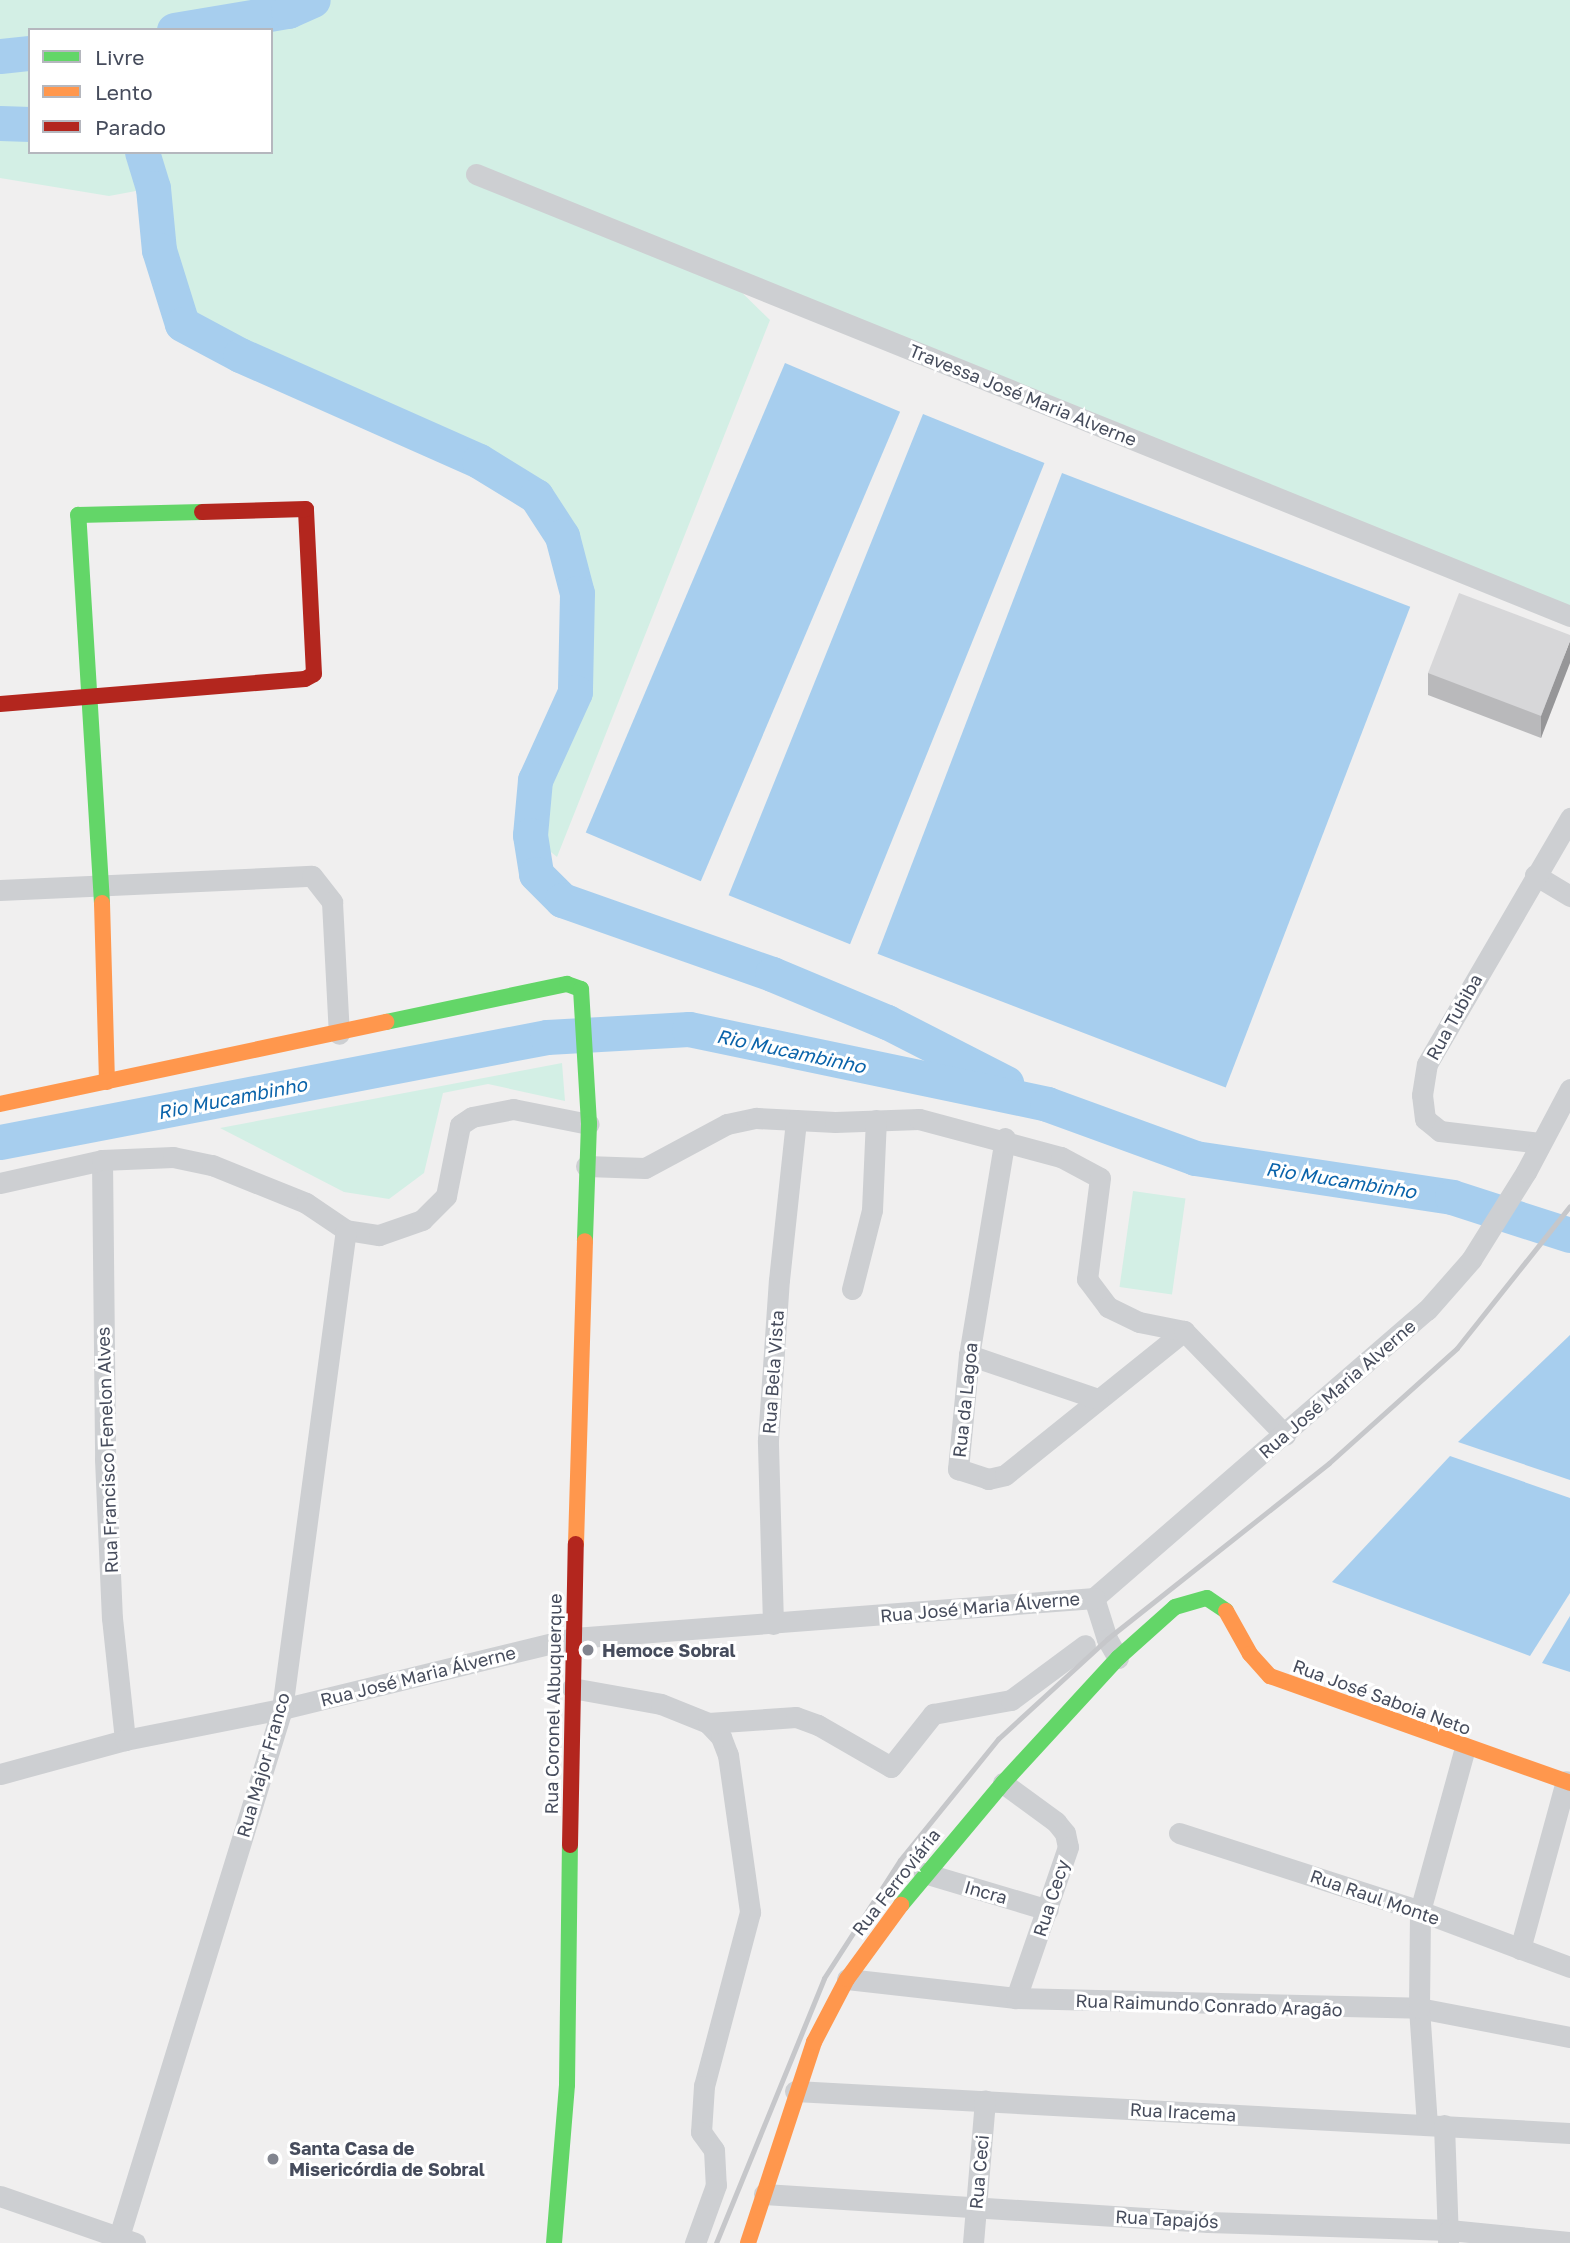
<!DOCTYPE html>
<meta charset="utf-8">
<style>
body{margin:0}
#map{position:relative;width:1570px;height:2243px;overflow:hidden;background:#f0efef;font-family:"Golos Text",sans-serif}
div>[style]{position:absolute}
.green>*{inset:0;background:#d3efe5;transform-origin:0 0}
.water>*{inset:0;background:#a7ceee;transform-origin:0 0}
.river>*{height:35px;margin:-17.5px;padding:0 17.5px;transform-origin:17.5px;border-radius:17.5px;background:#a7ceee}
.street>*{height:21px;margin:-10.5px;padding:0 10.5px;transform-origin:10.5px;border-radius:10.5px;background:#cdcfd2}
.fast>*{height:16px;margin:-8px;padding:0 8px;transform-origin:8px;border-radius:8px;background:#63d668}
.slow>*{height:16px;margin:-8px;padding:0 8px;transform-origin:8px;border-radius:8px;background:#ff974d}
.jam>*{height:16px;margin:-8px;padding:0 8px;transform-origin:8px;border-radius:8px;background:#b3261e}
.rail>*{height:5px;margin:-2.5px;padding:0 2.5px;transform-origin:2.5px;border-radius:2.5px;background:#c6c7ca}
.wall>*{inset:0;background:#b9b9bb}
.shaded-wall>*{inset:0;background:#969698}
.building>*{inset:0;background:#d7d7d9}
.dots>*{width:19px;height:19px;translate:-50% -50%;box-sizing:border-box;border:4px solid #fff;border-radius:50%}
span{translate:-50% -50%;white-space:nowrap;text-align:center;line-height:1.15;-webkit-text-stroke:6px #fff;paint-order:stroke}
.street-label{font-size:18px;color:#464c5c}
.poi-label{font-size:18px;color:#464c5c;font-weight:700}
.left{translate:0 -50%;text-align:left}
.water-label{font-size:19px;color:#0a63aa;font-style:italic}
.legend{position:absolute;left:28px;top:28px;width:245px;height:126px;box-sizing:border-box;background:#fff;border:2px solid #b5b7be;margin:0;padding:9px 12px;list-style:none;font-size:21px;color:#464c5c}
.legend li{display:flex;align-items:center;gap:14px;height:35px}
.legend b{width:35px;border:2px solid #b5b7be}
</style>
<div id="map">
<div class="green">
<div style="clip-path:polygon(evenodd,0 0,1570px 0,1570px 613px,724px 275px,770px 320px,557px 857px,530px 835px,535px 780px,575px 692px,577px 593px,562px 536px,536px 496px,480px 461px,240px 355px,182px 324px,159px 250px,152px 188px,109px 196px,0 178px,0 0,30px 30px,271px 30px,271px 152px,30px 152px,30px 30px)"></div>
<div style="clip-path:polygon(562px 1063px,565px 1101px,488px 1084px,443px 1093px,424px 1173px,389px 1199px,344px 1192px,220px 1128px)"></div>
<div style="left:1133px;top:1191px;width:53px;height:97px;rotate:8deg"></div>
</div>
<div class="water">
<div style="left:785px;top:363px;width:125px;height:510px;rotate:23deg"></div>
<div style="left:923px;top:414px;width:131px;height:519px;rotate:22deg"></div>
<div style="left:1062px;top:473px;width:373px;height:515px;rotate:21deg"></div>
<div style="clip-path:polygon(1570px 1335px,1570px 1480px,1458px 1442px)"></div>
<div style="clip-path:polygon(1450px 1456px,1570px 1498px,1570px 1593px,1530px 1656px,1332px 1582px)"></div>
<div style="clip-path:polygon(1570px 1616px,1570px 1672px,1542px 1663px)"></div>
</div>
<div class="river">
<div style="left:174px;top:30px;width:116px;rotate:-9.5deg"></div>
<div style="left:288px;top:11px;width:27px;rotate:-24deg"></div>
<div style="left:0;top:56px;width:30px;rotate:-6deg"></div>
<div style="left:0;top:123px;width:30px;rotate:2deg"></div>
<div style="left:142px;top:152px;width:38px;rotate:73deg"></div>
<div style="left:153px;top:188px;width:62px;rotate:84.5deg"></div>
<div style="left:159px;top:250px;width:77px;rotate:72.7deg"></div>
<div style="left:182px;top:324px;width:66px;rotate:28.1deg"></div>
<div style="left:240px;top:355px;width:261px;rotate:23.9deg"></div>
<div style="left:479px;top:461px;width:67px;rotate:31.6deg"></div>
<div style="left:536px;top:496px;width:48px;rotate:57deg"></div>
<div style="left:562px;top:536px;width:59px;rotate:75.3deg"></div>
<div style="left:577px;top:593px;width:99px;rotate:91.2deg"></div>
<div style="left:575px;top:692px;width:97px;rotate:114.4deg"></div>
<div style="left:535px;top:780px;width:55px;rotate:95.2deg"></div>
<div style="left:530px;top:835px;width:39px;rotate:81deg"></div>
<div style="left:536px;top:874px;width:37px;rotate:45deg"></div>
<div style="left:562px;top:900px;width:223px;rotate:19.4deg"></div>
<div style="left:772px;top:974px;width:125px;rotate:22.7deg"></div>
<div style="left:887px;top:1022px;width:134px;rotate:27.1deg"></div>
<div style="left:0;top:1142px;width:557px;rotate:-10.87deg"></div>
<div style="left:547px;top:1037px;width:142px;rotate:-3.2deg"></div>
<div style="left:689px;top:1029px;width:366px;rotate:11.8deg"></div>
<div style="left:1047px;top:1104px;width:158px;rotate:20deg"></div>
<div style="left:1195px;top:1158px;width:260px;rotate:8.6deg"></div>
<div style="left:1452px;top:1197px;width:124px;rotate:17.9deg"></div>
</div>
<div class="street">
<div style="left:476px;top:174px;width:1180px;rotate:22deg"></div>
<div style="left:1535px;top:875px;width:41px;rotate:31deg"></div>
<div style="left:0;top:890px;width:312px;rotate:-2.6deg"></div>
<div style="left:312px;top:876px;width:33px;rotate:52deg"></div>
<div style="left:332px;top:902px;width:132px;rotate:87deg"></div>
<div style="left:1005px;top:1138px;width:220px;rotate:99.4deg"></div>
<div style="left:969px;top:1355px;width:115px;rotate:95.5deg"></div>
<div style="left:958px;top:1469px;width:32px;rotate:18deg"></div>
<div style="left:988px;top:1479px;width:17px;rotate:-13deg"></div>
<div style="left:1005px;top:1475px;width:230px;rotate:-38.8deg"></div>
<div style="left:1540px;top:1143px;width:101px;rotate:-173.2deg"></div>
<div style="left:1440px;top:1131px;width:19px;rotate:-141deg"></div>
<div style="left:1425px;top:1119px;width:24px;rotate:-97deg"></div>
<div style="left:1422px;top:1095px;width:31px;rotate:-81deg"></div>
<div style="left:1427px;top:1064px;width:285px;rotate:-59.8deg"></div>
<div style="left:102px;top:1160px;width:299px;rotate:89.4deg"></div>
<div style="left:105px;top:1459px;width:159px;rotate:87.5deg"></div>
<div style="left:112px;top:1618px;width:123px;rotate:83.9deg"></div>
<div style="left:586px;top:1166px;width:59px;rotate:1.9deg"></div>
<div style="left:645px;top:1168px;width:93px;rotate:-28.2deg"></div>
<div style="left:727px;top:1124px;width:30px;rotate:-12deg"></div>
<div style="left:756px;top:1118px;width:79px;rotate:2.9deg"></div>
<div style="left:835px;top:1122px;width:84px;rotate:-2deg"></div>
<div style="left:919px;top:1119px;width:147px;rotate:15deg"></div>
<div style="left:1061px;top:1157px;width:44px;rotate:28.3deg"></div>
<div style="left:1100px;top:1178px;width:102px;rotate:97.3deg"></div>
<div style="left:1087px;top:1279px;width:35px;rotate:53deg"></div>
<div style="left:1108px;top:1307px;width:34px;rotate:26deg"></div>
<div style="left:1139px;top:1322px;width:46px;rotate:11.3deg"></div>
<div style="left:1184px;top:1331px;width:145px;rotate:45.8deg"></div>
<div style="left:0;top:1183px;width:105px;rotate:-12.7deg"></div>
<div style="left:102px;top:1160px;width:71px;rotate:-2.4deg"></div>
<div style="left:173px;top:1157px;width:40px;rotate:12deg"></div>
<div style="left:212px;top:1165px;width:101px;rotate:22deg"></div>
<div style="left:306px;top:1203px;width:48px;rotate:34deg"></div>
<div style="left:346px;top:1230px;width:33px;rotate:9deg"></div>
<div style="left:379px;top:1235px;width:46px;rotate:-19.2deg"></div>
<div style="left:422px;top:1220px;width:34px;rotate:-45deg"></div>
<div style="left:446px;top:1196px;width:72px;rotate:-78.8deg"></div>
<div style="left:460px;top:1125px;width:14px;rotate:-34deg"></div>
<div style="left:472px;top:1117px;width:42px;rotate:-11deg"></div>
<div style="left:513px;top:1109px;width:77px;rotate:11.2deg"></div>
<div style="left:852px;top:1289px;width:81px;rotate:-75.8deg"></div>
<div style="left:872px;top:1210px;width:90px;rotate:-87.5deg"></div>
<div style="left:969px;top:1355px;width:136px;rotate:18.8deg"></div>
<div style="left:1094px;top:1598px;width:440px;rotate:-40.9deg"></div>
<div style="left:1427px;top:1310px;width:67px;rotate:-48.7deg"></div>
<div style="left:1471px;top:1260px;width:104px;rotate:-58deg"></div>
<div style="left:1526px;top:1172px;width:94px;rotate:-62.1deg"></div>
<div style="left:1094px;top:1598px;width:43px;rotate:72.4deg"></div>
<div style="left:1107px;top:1639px;width:22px;rotate:60deg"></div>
<div style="left:773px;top:1624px;width:184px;rotate:-91.6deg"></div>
<div style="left:768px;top:1440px;width:160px;rotate:-86.1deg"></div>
<div style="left:779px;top:1280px;width:161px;rotate:-83.9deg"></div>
<div style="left:572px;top:1688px;width:90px;rotate:10.2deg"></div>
<div style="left:661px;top:1704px;width:51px;rotate:22deg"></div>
<div style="left:708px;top:1723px;width:19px;rotate:47deg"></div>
<div style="left:721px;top:1737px;width:19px;rotate:69deg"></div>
<div style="left:728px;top:1755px;width:159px;rotate:82deg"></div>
<div style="left:750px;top:1912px;width:180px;rotate:104.8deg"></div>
<div style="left:704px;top:2086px;width:46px;rotate:93.7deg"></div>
<div style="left:701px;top:2132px;width:22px;rotate:54deg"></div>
<div style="left:714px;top:2150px;width:35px;rotate:87deg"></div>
<div style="left:716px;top:2185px;width:62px;rotate:109.9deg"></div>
<div style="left:708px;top:1723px;width:88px;rotate:-3.9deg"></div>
<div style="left:796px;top:1717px;width:23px;rotate:20deg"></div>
<div style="left:818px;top:1725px;width:84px;rotate:29.9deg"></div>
<div style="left:891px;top:1767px;width:68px;rotate:-51.6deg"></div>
<div style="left:933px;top:1714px;width:79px;rotate:-10.2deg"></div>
<div style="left:1011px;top:1700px;width:92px;rotate:-36.6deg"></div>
<div style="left:0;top:1774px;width:130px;rotate:-15.2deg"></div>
<div style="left:125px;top:1740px;width:160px;rotate:-11.2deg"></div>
<div style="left:282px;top:1709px;width:301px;rotate:-13.7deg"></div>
<div style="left:574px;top:1638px;width:522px;rotate:-4.4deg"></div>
<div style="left:1003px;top:1783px;width:66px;rotate:36.3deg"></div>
<div style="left:1056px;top:1822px;width:14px;rotate:51deg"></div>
<div style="left:1065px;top:1833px;width:14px;rotate:78deg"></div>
<div style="left:1068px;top:1847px;width:160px;rotate:109deg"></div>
<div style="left:1179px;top:1833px;width:253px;rotate:17.9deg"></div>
<div style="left:1420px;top:1911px;width:160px;rotate:20.5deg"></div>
<div style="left:924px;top:1873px;width:129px;rotate:16.6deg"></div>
<div style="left:1520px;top:1949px;width:174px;rotate:-74.7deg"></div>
<div style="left:847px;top:1979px;width:170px;rotate:6.4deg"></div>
<div style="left:1016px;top:1998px;width:403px;rotate:1.4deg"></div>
<div style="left:1419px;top:2008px;width:154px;rotate:10.9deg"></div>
<div style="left:795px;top:2091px;width:776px;rotate:3.1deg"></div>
<div style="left:1427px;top:2125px;width:117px;rotate:-93.9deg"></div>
<div style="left:1419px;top:2008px;width:97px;rotate:-89.4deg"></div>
<div style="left:1420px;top:1911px;width:169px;rotate:-74.6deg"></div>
<div style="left:1444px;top:2125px;width:117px;rotate:88deg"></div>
<div style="left:764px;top:2194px;width:445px;rotate:3.6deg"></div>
<div style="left:1208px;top:2222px;width:241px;rotate:1.9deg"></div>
<div style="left:1449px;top:2230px;width:122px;rotate:5.7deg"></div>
<div style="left:0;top:2196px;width:143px;rotate:19.2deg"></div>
<div style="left:117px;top:2243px;width:559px;rotate:-72.83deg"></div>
<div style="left:282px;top:1709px;width:483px;rotate:-82.4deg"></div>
<div style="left:973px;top:2243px;width:143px;rotate:-85.2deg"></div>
</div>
<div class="fast">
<div style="left:102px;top:903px;width:389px;rotate:-93.5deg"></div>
<div style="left:78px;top:515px;width:124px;rotate:-1.4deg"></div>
<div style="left:386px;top:1022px;width:185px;rotate:-11.9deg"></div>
<div style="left:567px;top:984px;width:15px;rotate:20deg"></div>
<div style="left:581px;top:989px;width:135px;rotate:86.6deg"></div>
<div style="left:589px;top:1124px;width:117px;rotate:92deg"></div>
<div style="left:901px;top:1905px;width:159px;rotate:-50.1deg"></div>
<div style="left:1003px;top:1783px;width:170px;rotate:-47.4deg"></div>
<div style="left:1118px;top:1658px;width:76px;rotate:-41.8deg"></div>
<div style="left:1175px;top:1607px;width:33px;rotate:-16deg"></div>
<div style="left:1207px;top:1598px;width:23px;rotate:34deg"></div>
<div style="left:554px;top:2243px;width:159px;rotate:-85.3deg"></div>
<div style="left:567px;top:2085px;width:240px;rotate:-89.3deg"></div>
</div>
<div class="slow">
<div style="left:102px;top:903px;width:179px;rotate:88.4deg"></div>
<div style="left:0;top:1104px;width:395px;rotate:-12deg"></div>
<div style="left:576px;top:1544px;width:303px;rotate:-88.3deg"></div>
<div style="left:1226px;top:1611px;width:49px;rotate:60.8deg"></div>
<div style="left:1250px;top:1654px;width:30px;rotate:48deg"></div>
<div style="left:1270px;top:1676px;width:319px;rotate:19.6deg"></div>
<div style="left:748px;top:2243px;width:212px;rotate:-71.8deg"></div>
<div style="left:814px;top:2042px;width:71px;rotate:-62.4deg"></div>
<div style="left:847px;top:1979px;width:92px;rotate:-53.9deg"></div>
</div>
<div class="jam">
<div style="left:0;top:704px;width:306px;rotate:-4.7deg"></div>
<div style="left:305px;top:679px;width:10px;rotate:-29deg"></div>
<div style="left:314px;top:674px;width:165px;rotate:-92.8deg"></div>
<div style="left:306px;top:509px;width:104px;rotate:178.3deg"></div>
<div style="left:570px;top:1845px;width:301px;rotate:-88.9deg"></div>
</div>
<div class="rail">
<div style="left:716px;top:2243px;width:286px;rotate:-67.8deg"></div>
<div style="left:824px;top:1978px;width:140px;rotate:-57.2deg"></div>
<div style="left:900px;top:1860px;width:156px;rotate:-51deg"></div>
<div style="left:998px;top:1739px;width:148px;rotate:-42.5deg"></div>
<div style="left:1107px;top:1639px;width:283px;rotate:-38.4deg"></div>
<div style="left:1329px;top:1463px;width:172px;rotate:-41.9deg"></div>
<div style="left:1457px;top:1348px;width:181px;rotate:-51.5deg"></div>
</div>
<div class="wall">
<div style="clip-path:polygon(1570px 635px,1541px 738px,1428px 695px,1428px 673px)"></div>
</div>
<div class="shaded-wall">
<div style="clip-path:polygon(1570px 641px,1570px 663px,1541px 738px,1541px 716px)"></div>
</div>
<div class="building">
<div style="clip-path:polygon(1459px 593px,1570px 635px,1570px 641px,1541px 716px,1428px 673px)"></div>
</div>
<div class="dots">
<div style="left:588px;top:1650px;background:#82858f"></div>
<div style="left:273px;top:2159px;background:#82858f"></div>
</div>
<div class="street-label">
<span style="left:1023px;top:395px;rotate:22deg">Travessa José Maria Alverne</span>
<span style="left:1454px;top:1017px;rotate:-61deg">Rua Tubiba</span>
<span style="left:773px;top:1372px;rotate:-86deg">Rua Bela Vista</span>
<span style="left:1337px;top:1389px;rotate:-41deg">Rua José Maria Alverne</span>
<span style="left:965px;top:1400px;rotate:-84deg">Rua da Lagoa</span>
<span style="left:107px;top:1450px;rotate:-92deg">Rua Francisco Fenelon Alves</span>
<span style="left:980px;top:1607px;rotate:-5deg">Rua José Maria Álverne</span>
<span style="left:418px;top:1676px;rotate:-14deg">Rua José Maria Álverne</span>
<span style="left:1382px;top:1697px;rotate:20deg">Rua José Saboia Neto</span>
<span style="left:553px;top:1704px;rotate:-89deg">Rua Coronel Albuquerque</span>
<span style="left:263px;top:1765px;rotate:-74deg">Rua Major Franco</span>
<span style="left:896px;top:1882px;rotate:-52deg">Rua Ferroviária</span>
<span style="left:986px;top:1892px;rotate:16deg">Incra</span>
<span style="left:1375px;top:1897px;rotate:19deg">Rua Raul Monte</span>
<span style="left:1051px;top:1898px;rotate:-72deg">Rua Cecy</span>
<span style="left:1209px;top:2005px;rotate:2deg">Rua Raimundo Conrado Aragão</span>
<span style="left:1183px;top:2112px;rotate:3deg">Rua Iracema</span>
<span style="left:979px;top:2172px;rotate:-85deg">Rua Ceci</span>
<span style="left:1167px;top:2219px;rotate:3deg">Rua Tapajós</span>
</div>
<div class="poi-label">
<span class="left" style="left:602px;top:1650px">Hemoce Sobral</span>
<span class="left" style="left:289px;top:2159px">Santa Casa de<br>Misericórdia de Sobral</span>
</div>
<div class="water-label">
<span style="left:791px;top:1051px;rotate:12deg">Rio Mucambinho</span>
<span style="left:232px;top:1098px;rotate:-11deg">Rio Mucambinho</span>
<span style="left:1341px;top:1180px;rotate:9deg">Rio Mucambinho</span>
</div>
<ul class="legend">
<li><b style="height:9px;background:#63d668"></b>Livre</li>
<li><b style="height:9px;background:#ff974d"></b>Lento</li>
<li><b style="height:9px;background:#b3261e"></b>Parado</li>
</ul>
</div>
